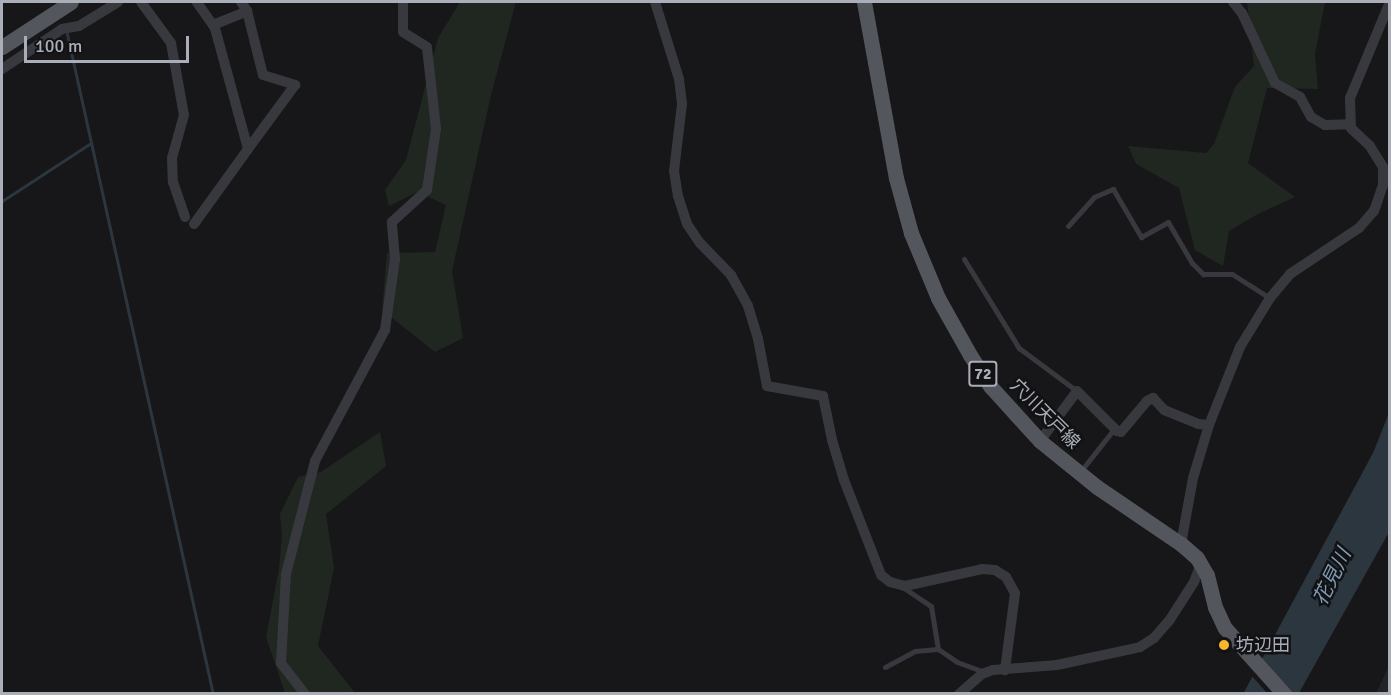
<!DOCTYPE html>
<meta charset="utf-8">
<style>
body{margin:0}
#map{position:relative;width:1391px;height:695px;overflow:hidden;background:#171719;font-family:Signika,"Noto Sans JP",sans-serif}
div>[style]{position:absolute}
.built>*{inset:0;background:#232326}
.green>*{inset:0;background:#1f2720}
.water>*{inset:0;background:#2c363e}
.pier>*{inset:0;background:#171719}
.stream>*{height:3px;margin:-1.5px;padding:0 1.5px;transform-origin:1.5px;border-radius:1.5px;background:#2c363e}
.lane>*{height:5px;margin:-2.5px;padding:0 2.5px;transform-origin:2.5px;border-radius:2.5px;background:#38393e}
.street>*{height:10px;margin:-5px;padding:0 5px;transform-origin:5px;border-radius:5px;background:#38393e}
.primary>*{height:15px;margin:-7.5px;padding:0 7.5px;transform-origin:7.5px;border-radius:7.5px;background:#54565d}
.dots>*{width:16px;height:16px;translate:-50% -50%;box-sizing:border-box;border:3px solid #121214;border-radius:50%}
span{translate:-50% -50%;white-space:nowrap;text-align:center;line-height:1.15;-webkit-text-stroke:5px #121214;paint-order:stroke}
.shield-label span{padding:2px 4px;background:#121214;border:2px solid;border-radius:4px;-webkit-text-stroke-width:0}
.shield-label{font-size:16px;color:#a9aeb9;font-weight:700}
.street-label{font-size:18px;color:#a9aeb9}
.poi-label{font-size:18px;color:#a9aeb9}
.left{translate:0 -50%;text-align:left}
.water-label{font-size:20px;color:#7f9cb6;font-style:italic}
.frame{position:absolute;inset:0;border:3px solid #a9aeb9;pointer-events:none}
.scale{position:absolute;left:24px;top:36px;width:165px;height:27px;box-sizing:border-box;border:3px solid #a9aeb9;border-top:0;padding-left:8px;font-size:18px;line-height:21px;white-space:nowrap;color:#a9aeb9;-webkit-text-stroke:4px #121214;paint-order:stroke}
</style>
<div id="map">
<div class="built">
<div style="clip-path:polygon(1389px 666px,1389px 693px,1376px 693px)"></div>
</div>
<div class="green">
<div style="clip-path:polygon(460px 2px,516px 2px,491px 95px,452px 271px,463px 338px,435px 352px,382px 310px,387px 253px,435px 252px,446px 205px,417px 192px,389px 206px,385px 190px,406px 160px,438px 38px)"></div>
<div style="clip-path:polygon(1247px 2px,1325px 2px,1315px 54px,1318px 89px,1267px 88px,1248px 163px,1295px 197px,1256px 215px,1229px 231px,1223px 266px,1195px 250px,1179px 188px,1136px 164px,1128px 146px,1206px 153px,1214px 144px,1235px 87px,1254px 66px)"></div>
<div style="clip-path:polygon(380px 432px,386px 466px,326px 514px,334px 568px,318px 646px,355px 693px,285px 693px,266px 637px,279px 569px,282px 535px,280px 514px,298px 477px,321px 472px)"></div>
</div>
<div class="water">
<div style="clip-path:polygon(1389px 413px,1389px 532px,1299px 693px,1243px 694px,1373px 453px)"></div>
</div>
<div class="pier">
<div style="clip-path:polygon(1259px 658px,1292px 693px,1267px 693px,1250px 674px)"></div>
</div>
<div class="stream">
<div style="left:67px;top:34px;width:676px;rotate:77.53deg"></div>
<div style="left:2px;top:201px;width:106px;rotate:-33.1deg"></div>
</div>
<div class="lane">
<div style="left:1068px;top:226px;width:39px;rotate:-48deg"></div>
<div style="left:1094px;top:197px;width:21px;rotate:-23deg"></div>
<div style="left:1113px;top:189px;width:56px;rotate:59.7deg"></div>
<div style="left:1141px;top:237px;width:31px;rotate:-29deg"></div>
<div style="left:1168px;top:222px;width:48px;rotate:59.7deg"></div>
<div style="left:1192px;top:263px;width:16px;rotate:45deg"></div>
<div style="left:1203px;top:274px;width:29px"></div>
<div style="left:1232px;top:274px;width:45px;rotate:32.3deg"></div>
<div style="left:964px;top:259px;width:105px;rotate:58.3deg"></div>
<div style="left:1019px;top:348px;width:72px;rotate:36.6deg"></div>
<div style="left:1080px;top:472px;width:55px;rotate:-51.7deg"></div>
<div style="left:904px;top:588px;width:32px;rotate:34deg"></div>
<div style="left:931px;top:606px;width:44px;rotate:80.8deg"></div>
<div style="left:885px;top:667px;width:34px;rotate:-28deg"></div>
<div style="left:915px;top:651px;width:23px;rotate:-5deg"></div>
<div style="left:938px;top:649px;width:23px;rotate:34deg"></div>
<div style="left:957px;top:662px;width:30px;rotate:20deg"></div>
</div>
<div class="street">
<div style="left:141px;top:2px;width:51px;rotate:53.8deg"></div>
<div style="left:171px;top:43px;width:73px;rotate:79.8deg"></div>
<div style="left:184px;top:115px;width:45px;rotate:105.6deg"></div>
<div style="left:172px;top:158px;width:24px;rotate:88deg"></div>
<div style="left:173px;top:182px;width:37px;rotate:71deg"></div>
<div style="left:241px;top:2px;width:11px;rotate:56deg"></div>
<div style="left:247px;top:11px;width:66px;rotate:76deg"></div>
<div style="left:263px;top:75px;width:34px;rotate:17deg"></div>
<div style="left:295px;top:85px;width:79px;rotate:126.3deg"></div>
<div style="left:655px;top:2px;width:81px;rotate:72.7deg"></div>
<div style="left:679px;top:79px;width:25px;rotate:83deg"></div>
<div style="left:682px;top:104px;width:67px;rotate:96.8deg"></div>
<div style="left:674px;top:171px;width:25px;rotate:81deg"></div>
<div style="left:678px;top:196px;width:29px;rotate:72deg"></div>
<div style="left:687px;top:224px;width:23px;rotate:56deg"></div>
<div style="left:700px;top:243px;width:45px;rotate:45.9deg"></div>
<div style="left:731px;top:275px;width:35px;rotate:61deg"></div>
<div style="left:748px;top:306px;width:34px;rotate:73deg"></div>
<div style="left:758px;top:339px;width:48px;rotate:79.2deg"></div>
<div style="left:767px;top:386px;width:57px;rotate:10.1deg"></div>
<div style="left:823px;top:396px;width:45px;rotate:78.4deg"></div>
<div style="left:832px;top:440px;width:42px;rotate:73.3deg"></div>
<div style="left:844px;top:480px;width:102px;rotate:68.7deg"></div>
<div style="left:881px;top:575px;width:11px;rotate:38deg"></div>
<div style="left:890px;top:582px;width:16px;rotate:15deg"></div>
<div style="left:905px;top:586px;width:79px;rotate:-12.4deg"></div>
<div style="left:982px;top:569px;width:13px;rotate:4deg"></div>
<div style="left:995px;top:570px;width:13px;rotate:32deg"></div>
<div style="left:1006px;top:577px;width:18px;rotate:61deg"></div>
<div style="left:1015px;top:593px;width:78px;rotate:97.4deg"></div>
<div style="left:1233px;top:2px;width:14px;rotate:51deg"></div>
<div style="left:1242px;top:13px;width:77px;rotate:64.8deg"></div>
<div style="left:1275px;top:83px;width:29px;rotate:29deg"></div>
<div style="left:1300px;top:97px;width:23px;rotate:61deg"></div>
<div style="left:1311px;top:117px;width:16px;rotate:30deg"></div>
<div style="left:1325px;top:125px;width:24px;rotate:-2deg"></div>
<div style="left:213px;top:25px;width:37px;rotate:-22deg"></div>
<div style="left:2px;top:69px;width:72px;rotate:-33.7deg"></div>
<div style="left:62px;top:29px;width:17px;rotate:-10deg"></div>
<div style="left:79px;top:26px;width:46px;rotate:-31.6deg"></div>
<div style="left:194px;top:224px;width:92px;rotate:-54.2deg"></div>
<div style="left:248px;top:149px;width:125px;rotate:-105.3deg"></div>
<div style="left:215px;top:28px;width:32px;rotate:-125deg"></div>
<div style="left:1040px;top:441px;width:62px;rotate:-53.5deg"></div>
<div style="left:1077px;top:391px;width:57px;rotate:45deg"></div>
<div style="left:1117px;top:431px;width:4px;rotate:14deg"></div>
<div style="left:1121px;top:432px;width:40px;rotate:-50deg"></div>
<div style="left:1147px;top:401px;width:7px;rotate:-27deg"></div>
<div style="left:1153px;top:398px;width:16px;rotate:47deg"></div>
<div style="left:1164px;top:410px;width:37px;rotate:22deg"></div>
<div style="left:1198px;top:424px;width:11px;rotate:5deg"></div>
<div style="left:1181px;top:544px;width:67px;rotate:-79.7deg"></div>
<div style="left:1193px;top:478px;width:55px;rotate:-73.2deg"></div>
<div style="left:1209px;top:425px;width:84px;rotate:-68.3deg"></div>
<div style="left:1240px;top:347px;width:57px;rotate:-58.5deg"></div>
<div style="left:1270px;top:298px;width:31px;rotate:-50deg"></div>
<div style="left:1290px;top:274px;width:83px;rotate:-33.7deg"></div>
<div style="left:1359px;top:228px;width:23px;rotate:-49deg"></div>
<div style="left:1374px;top:211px;width:28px;rotate:-71deg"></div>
<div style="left:1383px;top:185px;width:18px;rotate:-90deg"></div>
<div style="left:1383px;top:167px;width:25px;rotate:-122deg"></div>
<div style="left:1370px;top:146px;width:26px;rotate:-137deg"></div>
<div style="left:1351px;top:128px;width:30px;rotate:-92deg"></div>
<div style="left:1350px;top:98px;width:104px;rotate:-67.4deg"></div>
<div style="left:305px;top:694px;width:39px;rotate:-128deg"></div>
<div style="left:281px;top:663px;width:89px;rotate:-86.8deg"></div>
<div style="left:286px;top:574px;width:117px;rotate:-75.6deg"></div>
<div style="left:315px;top:461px;width:149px;rotate:-61.9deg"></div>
<div style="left:385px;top:330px;width:72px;rotate:-82deg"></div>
<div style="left:395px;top:259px;width:37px;rotate:-95deg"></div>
<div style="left:392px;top:222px;width:47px;rotate:-42.4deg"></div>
<div style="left:427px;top:190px;width:62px;rotate:-81.6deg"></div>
<div style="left:436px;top:129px;width:82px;rotate:-96.3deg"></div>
<div style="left:427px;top:47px;width:28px;rotate:-148deg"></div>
<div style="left:403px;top:32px;width:30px;rotate:-90deg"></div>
<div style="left:959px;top:694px;width:30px;rotate:-41deg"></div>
<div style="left:982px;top:674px;width:12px;rotate:-20deg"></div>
<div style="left:993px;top:670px;width:64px;rotate:-4.5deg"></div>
<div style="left:1057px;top:665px;width:85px;rotate:-12.2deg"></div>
<div style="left:1140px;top:647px;width:17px;rotate:-33deg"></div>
<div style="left:1154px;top:638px;width:23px;rotate:-49deg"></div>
<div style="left:1169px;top:621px;width:46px;rotate:-57.3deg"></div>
<div style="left:1194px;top:582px;width:19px;rotate:-69deg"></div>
</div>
<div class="primary">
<div style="left:864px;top:2px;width:179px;rotate:79.7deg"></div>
<div style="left:896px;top:178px;width:57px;rotate:74.7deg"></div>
<div style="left:911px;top:233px;width:70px;rotate:67.4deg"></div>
<div style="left:938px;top:298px;width:65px;rotate:60.7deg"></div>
<div style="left:970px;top:355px;width:38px;rotate:57deg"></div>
<div style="left:991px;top:387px;width:73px;rotate:47.8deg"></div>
<div style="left:1040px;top:441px;width:73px;rotate:38.9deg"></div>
<div style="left:1097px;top:487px;width:102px;rotate:34.2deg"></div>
<div style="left:1181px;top:544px;width:21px;rotate:41deg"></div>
<div style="left:1197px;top:558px;width:20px;rotate:60deg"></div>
<div style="left:1207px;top:575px;width:33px;rotate:76deg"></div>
<div style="left:1215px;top:607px;width:23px;rotate:65deg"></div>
<div style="left:1225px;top:628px;width:89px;rotate:48.2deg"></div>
<div style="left:2px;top:47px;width:82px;rotate:-33.1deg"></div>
</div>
<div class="dots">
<div style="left:1224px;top:645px;background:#f9b530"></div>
</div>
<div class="shield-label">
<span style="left:983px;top:374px">72</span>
</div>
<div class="street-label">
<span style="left:1045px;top:414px;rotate:45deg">穴川天戸線</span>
</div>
<div class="poi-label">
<span class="left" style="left:1236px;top:645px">坊辺田</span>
</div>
<div class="water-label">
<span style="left:1332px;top:577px;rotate:-64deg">花見川</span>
</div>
<div class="frame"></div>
<div class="scale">100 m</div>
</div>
